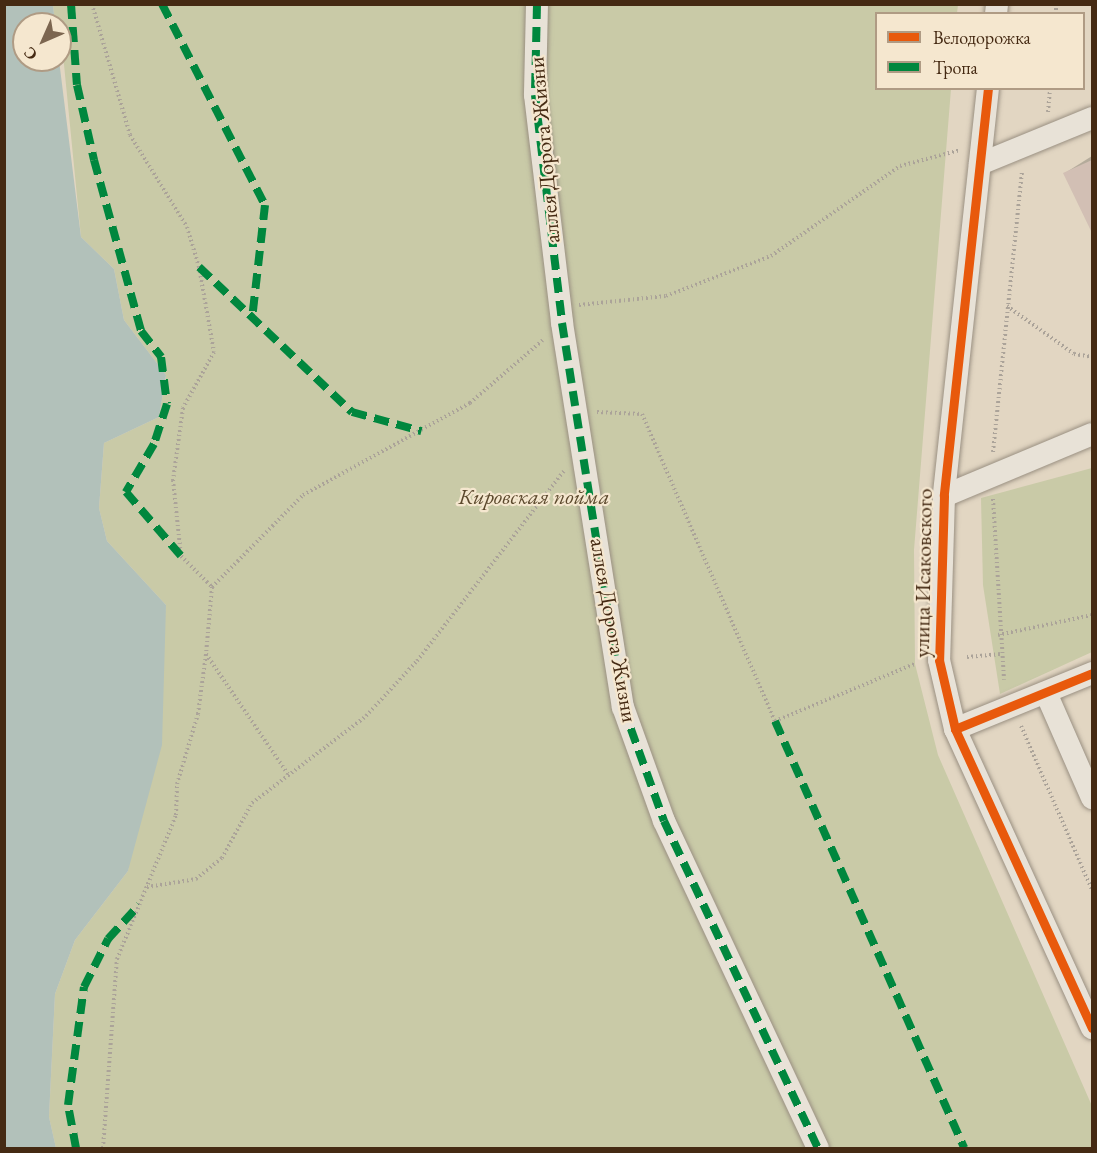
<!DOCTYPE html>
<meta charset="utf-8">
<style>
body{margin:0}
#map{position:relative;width:1097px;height:1153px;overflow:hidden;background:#e2d6c2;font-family:"EB Garamond",serif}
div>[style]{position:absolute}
.green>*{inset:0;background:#c9caa7}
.water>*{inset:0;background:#b2c1ba}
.shadow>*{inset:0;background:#0003}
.building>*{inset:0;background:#d2bfb4}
.path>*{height:4px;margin-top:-2px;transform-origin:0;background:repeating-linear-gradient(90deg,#aba399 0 1.5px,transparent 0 4.5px)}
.roads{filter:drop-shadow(0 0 2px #9a9082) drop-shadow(0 0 2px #9a9082)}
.minor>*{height:22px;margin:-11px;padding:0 11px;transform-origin:11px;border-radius:11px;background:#e8e2d7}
.quiet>*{height:8px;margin-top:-4px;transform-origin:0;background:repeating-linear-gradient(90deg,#00873e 0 15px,transparent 0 23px)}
.cycleway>*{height:9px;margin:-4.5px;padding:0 4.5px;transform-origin:4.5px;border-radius:4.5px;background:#e8590c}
span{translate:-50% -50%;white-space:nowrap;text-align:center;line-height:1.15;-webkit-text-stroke:4.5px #f5e7cf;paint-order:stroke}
.street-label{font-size:22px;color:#452a13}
.park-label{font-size:22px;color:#5b482c;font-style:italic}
.frame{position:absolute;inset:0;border:6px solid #452a13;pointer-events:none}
.legend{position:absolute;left:875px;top:12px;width:210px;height:78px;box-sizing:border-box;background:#f5e7cf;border:2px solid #af9b84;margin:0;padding:8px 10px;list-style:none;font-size:18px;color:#452a13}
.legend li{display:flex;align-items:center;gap:12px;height:30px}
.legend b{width:30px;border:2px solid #af9b84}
.north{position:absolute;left:12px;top:12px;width:60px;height:60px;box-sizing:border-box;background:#f5e7cf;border:2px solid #af9b84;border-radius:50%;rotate:225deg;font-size:16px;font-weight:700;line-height:24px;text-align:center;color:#452a13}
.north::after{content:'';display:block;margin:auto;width:21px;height:27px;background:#7c6650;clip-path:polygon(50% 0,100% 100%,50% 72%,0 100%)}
</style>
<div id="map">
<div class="green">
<div style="clip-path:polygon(53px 5px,958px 5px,957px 13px,876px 14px,876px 88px,951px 89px,914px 550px,915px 664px,938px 755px,1092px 1106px,1092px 1148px,56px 1148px,49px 1117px,55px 994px,75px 940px,128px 871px,166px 605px,107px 541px,99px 508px,104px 443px,159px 417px,166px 375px,124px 320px,114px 269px,81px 237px,60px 24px,55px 24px)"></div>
<div style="clip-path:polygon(1092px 468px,1092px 652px,1000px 694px,983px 585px,981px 498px)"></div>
</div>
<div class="water">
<div style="clip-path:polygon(53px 5px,55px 24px,24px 24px,24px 60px,59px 60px,81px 237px,114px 269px,124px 320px,166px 375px,159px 417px,104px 443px,99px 508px,107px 541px,166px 605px,162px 745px,128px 871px,75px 940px,55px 994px,49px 1117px,56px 1148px,5px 1148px,4px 5px)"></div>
</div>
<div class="shadow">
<div style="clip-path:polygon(1092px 156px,1092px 229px,1065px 173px)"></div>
</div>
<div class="building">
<div style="clip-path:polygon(1092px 160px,1092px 233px,1063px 173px)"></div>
</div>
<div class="path">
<div style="left:92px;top:4px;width:136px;rotate:73.8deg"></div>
<div style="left:130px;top:135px;width:108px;rotate:58.2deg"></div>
<div style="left:187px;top:227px;width:42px;rotate:73.3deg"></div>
<div style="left:199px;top:267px;width:86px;rotate:80deg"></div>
<div style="left:214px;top:352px;width:64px;rotate:119deg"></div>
<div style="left:183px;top:408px;width:73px;rotate:97.9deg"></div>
<div style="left:173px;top:480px;width:76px;rotate:84deg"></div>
<div style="left:181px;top:556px;width:44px;rotate:45deg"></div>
<div style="left:212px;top:587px;width:67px;rotate:95.1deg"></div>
<div style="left:206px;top:654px;width:145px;rotate:55.7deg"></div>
<div style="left:1056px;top:14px;width:10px;rotate:-90deg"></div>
<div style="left:1048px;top:112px;width:24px;rotate:-85deg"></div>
<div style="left:579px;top:305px;width:87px;rotate:-5.9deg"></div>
<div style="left:666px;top:296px;width:112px;rotate:-20.9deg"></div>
<div style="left:771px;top:256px;width:157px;rotate:-34.9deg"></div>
<div style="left:900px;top:166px;width:62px;rotate:-14.9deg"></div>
<div style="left:1007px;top:306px;width:82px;rotate:35.6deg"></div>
<div style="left:1074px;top:354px;width:18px;rotate:9deg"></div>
<div style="left:597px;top:412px;width:45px;rotate:2.5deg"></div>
<div style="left:642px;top:414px;width:335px;rotate:66.6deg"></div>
<div style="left:775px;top:721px;width:151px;rotate:-22.2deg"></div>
<div style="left:993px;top:452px;width:283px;rotate:-84.1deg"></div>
<div style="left:993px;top:499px;width:181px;rotate:86.5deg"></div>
<div style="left:212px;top:587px;width:129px;rotate:-45.3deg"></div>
<div style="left:303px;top:495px;width:191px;rotate:-28.9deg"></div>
<div style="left:470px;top:403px;width:96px;rotate:-40.8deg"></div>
<div style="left:998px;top:635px;width:96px;rotate:-12deg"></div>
<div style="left:967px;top:657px;width:34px;rotate:-5deg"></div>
<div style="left:1021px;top:726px;width:179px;rotate:66.6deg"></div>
<div style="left:147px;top:887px;width:50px;rotate:-9.3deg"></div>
<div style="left:196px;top:879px;width:33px;rotate:-39deg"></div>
<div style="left:222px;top:858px;width:63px;rotate:-61.4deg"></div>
<div style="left:252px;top:803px;width:143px;rotate:-37.3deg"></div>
<div style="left:366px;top:716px;width:75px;rotate:-47.2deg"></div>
<div style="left:417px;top:661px;width:240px;rotate:-52.3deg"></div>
<div style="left:103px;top:1148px;width:190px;rotate:-85.8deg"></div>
<div style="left:117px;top:959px;width:156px;rotate:-67.7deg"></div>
<div style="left:176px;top:815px;width:31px;rotate:-88deg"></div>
<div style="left:177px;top:784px;width:73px;rotate:-73.3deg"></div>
<div style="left:198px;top:714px;width:61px;rotate:-82.4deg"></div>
</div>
<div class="roads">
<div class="minor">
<div style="left:537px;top:4px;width:91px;rotate:91.3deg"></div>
<div style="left:535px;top:95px;width:230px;rotate:83.2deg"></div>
<div style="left:562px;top:323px;width:389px;rotate:81deg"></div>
<div style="left:623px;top:707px;width:121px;rotate:70.2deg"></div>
<div style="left:664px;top:821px;width:361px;rotate:64.8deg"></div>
<div style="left:996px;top:14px;width:10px;rotate:-84deg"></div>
<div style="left:988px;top:88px;width:410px;rotate:96.2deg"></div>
<div style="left:944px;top:496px;width:164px;rotate:91.7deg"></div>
<div style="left:939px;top:660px;width:71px;rotate:76.9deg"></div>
<div style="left:955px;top:729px;width:329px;rotate:65.4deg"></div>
<div style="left:980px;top:164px;width:121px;rotate:-22.3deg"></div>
<div style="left:944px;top:496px;width:160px;rotate:-22.7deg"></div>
<div style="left:1046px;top:693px;width:115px;rotate:66.3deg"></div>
<div style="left:955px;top:729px;width:148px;rotate:-22.2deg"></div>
</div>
</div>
<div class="quiet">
<div style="left:71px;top:4px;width:81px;rotate:85.8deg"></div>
<div style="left:77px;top:85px;width:77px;rotate:77.2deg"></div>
<div style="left:94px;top:160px;width:177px;rotate:74.6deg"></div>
<div style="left:141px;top:331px;width:33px;rotate:52deg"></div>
<div style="left:161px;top:357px;width:47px;rotate:82.7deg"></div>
<div style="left:167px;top:404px;width:42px;rotate:108deg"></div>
<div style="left:154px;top:444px;width:56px;rotate:120.3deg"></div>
<div style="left:126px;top:492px;width:84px;rotate:49.3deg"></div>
<div style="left:162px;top:4px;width:226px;rotate:62.9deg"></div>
<div style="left:265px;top:205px;width:115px;rotate:96.5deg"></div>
<div style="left:537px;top:4px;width:91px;rotate:91.3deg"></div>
<div style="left:535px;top:95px;width:230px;rotate:83.2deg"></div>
<div style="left:562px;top:323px;width:389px;rotate:81deg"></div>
<div style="left:623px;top:707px;width:121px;rotate:70.2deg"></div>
<div style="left:664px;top:821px;width:361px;rotate:64.8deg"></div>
<div style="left:199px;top:267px;width:211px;rotate:43.5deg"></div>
<div style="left:352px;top:412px;width:72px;rotate:15.4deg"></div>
<div style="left:775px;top:721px;width:467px;rotate:66.1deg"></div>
<div style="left:76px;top:1148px;width:44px;rotate:-100.5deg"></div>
<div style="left:68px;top:1105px;width:119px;rotate:-82.3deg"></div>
<div style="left:84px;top:987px;width:54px;rotate:-63.4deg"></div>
<div style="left:108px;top:939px;width:46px;rotate:-47.6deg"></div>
</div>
<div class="cycleway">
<div style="left:988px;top:88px;width:410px;rotate:96.2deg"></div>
<div style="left:944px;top:496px;width:164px;rotate:91.7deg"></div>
<div style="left:939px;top:660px;width:71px;rotate:76.9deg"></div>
<div style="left:955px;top:729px;width:329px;rotate:65.4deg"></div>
<div style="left:955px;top:729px;width:148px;rotate:-22.2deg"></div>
</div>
<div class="street-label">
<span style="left:544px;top:150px;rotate:-95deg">аллея Дорога Жизни</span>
<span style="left:923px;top:573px;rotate:-89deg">улица Исаковского</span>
<span style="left:614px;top:630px;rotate:80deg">аллея Дорога Жизни</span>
</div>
<div class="park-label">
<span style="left:534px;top:497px">Кировская пойма</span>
</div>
<div class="frame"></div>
<ul class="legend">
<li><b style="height:8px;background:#e8590c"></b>Велодорожка</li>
<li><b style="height:8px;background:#00873e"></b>Тропа</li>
</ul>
<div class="north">С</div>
</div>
